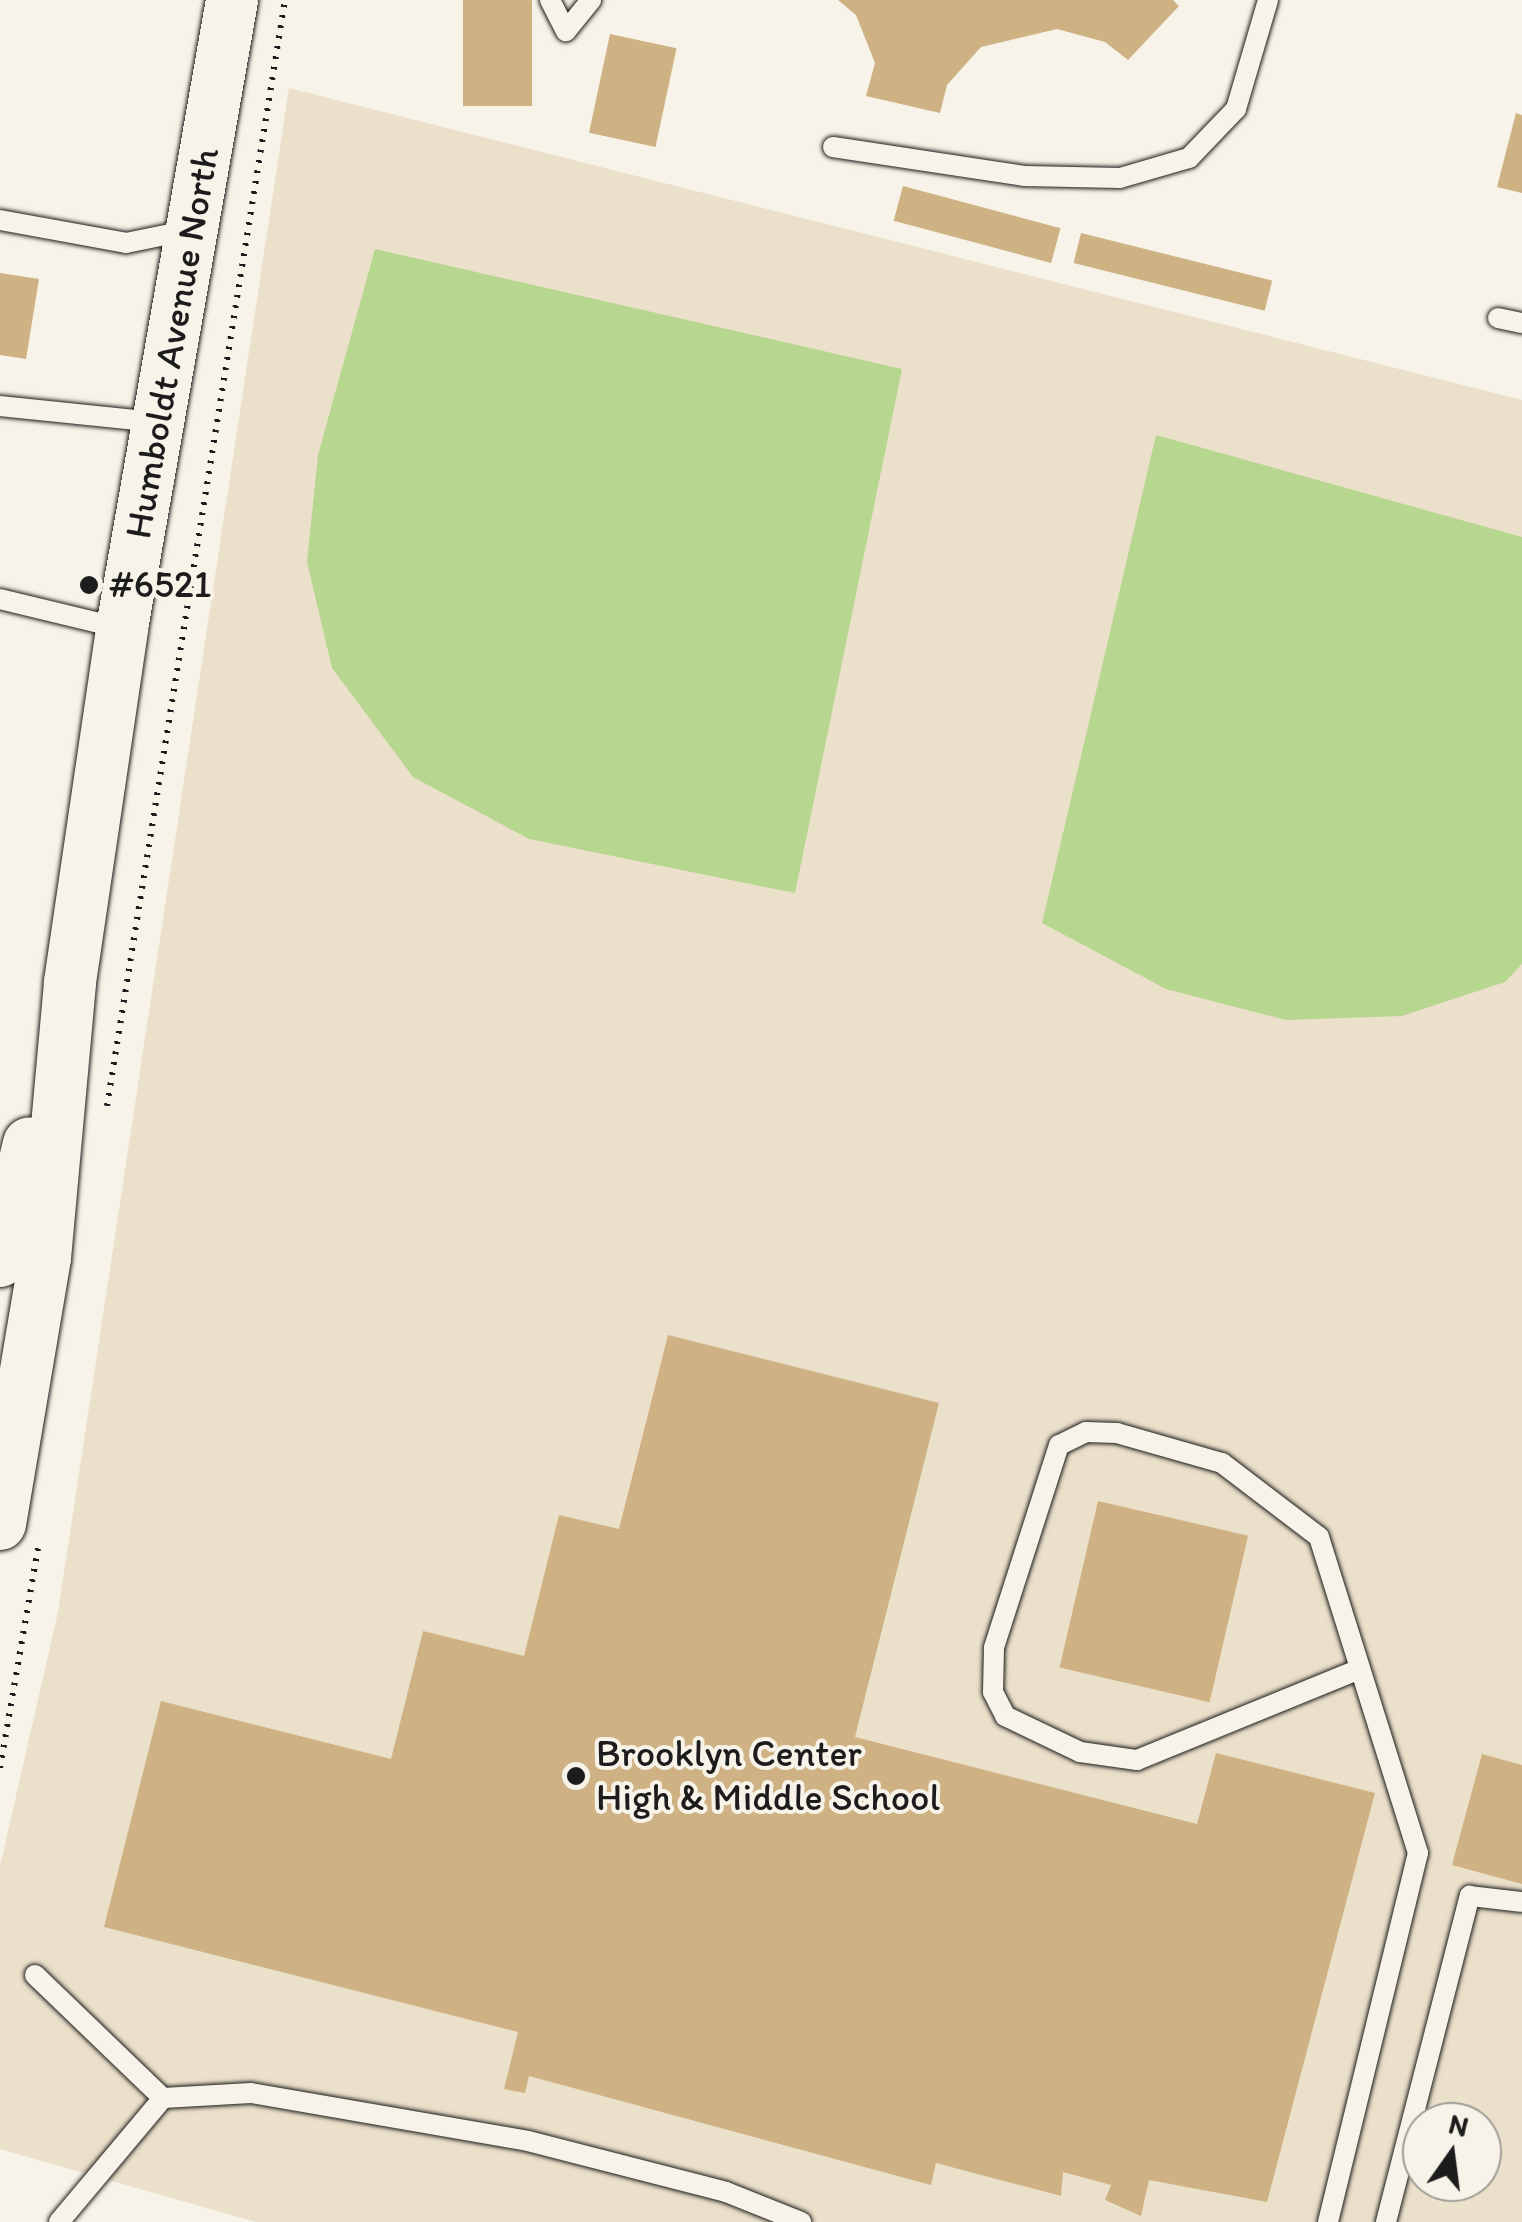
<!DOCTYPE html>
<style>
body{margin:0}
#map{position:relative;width:1522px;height:2222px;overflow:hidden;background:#f7f3e8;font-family:Itim,sans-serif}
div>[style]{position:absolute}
.built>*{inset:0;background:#ebe0ca}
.green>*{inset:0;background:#b7d68f}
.building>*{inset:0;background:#ceb283;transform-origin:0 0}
.path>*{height:6px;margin-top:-3px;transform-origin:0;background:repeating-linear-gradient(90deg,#1c1c1c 0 2.5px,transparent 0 10.5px)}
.roads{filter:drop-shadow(0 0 2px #1c1c1c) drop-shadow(0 0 2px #1c1c1c)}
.lane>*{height:20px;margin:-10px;padding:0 10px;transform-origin:10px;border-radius:10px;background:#f7f3e8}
.secondary>*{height:52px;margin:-26px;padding:0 26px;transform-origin:26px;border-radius:26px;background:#f7f3e8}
.dots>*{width:28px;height:28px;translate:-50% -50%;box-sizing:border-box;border:5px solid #f7f3e8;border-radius:50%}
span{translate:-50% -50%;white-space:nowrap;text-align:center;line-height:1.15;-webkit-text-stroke:8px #f7f3e8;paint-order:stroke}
.street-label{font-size:38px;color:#1c1c1c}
.poi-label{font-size:38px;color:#1c1c1c}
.left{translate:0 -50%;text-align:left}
.north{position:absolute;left:1402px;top:2102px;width:100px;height:100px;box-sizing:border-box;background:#f7f3e8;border:2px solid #9f9d96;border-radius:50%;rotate:14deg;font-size:28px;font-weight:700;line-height:40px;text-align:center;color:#1c1c1c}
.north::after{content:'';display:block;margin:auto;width:35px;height:45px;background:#1c1c1c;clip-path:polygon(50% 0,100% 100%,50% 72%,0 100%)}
</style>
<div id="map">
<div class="built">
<div style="clip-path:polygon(evenodd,289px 88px,1522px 400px,1522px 2222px,256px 2222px,0 2149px,0 1866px,58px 1612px,289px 88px,1422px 2122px,1482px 2122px,1482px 2182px,1422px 2182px,1422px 2122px)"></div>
</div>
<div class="green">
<div style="clip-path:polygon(375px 249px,902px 369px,795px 893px,529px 839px,413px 777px,332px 668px,307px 562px,318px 455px)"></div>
<div style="clip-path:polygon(1156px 435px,1522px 537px,1522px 964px,1505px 982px,1402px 1016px,1286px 1020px,1166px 989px,1042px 923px)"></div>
</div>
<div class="building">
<div style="left:463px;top:0;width:69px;height:106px"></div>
<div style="clip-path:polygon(838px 0,1173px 0,1179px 6px,1128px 60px,1105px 42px,1057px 29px,981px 47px,947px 85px,940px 113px,866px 96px,875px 63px,856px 15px)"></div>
<div style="left:610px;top:34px;width:68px;height:101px;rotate:12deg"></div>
<div style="clip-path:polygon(1516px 113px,1522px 115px,1522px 193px,1497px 187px)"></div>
<div style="left:903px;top:186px;width:163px;height:36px;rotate:15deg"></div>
<div style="left:1081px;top:233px;width:197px;height:31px;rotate:14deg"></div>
<div style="clip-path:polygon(0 273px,39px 279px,26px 359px,0 355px)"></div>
<div style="clip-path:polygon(668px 1335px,939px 1403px,855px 1737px,1197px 1824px,1216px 1753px,1375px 1793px,1267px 2202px,1149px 2180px,1141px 2216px,1105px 2200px,1111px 2185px,1063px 2172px,1061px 2196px,936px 2163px,931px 2185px,529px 2076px,525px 2093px,504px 2089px,518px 2032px,104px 1927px,161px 1701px,391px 1759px,423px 1631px,524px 1656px,559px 1515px,619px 1529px)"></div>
<div style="left:1098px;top:1501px;width:154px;height:171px;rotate:13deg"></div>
<div style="clip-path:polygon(1482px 1754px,1522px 1765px,1522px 1884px,1452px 1865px)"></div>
</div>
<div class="path">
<div style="left:107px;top:1106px;width:1120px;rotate:-80.86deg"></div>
<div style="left:0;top:1768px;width:223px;rotate:-80.2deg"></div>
</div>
<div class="roads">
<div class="lane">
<div style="left:550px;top:0;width:35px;rotate:63deg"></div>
<div style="left:566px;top:31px;width:40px;rotate:-51deg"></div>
<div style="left:833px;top:147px;width:193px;rotate:8.6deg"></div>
<div style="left:1024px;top:176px;width:96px;rotate:1.2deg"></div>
<div style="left:1120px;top:178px;width:72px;rotate:-16.2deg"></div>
<div style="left:1189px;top:158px;width:68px;rotate:-46.2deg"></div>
<div style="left:1236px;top:109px;width:114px;rotate:-73.6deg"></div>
<div style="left:0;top:220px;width:128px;rotate:10.3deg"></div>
<div style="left:126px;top:243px;width:65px;rotate:-11.5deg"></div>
<div style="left:1498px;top:318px;width:25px;rotate:12deg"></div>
<div style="left:0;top:406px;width:157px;rotate:5.9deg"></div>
<div style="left:0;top:599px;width:123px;rotate:13.6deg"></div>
<div style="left:35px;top:1975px;width:178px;rotate:43.9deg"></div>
<div style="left:59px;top:2222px;width:162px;rotate:-50deg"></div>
<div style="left:163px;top:2098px;width:88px;rotate:-3.3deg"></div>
<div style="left:251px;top:2093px;width:281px;rotate:9.8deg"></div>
<div style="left:528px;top:2141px;width:204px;rotate:14.4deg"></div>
<div style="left:726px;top:2192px;width:81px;rotate:21.8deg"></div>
<div style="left:1328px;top:2222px;width:380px;rotate:-76.3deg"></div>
<div style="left:1418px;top:1853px;width:331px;rotate:-107.4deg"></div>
<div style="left:1319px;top:1537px;width:122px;rotate:-142.7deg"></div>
<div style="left:1222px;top:1463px;width:109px;rotate:-164.1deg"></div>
<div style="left:1117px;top:1433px;width:31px;rotate:-178deg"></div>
<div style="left:1086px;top:1432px;width:30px;rotate:154deg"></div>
<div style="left:1059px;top:1445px;width:213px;rotate:107.8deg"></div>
<div style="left:994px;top:1648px;width:44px;rotate:91.3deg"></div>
<div style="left:993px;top:1692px;width:27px;rotate:63deg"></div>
<div style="left:1005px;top:1716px;width:83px;rotate:25.6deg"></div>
<div style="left:1080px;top:1752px;width:58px;rotate:8deg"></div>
<div style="left:1137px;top:1760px;width:238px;rotate:-22.2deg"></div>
<div style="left:1386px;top:2222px;width:337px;rotate:-75.6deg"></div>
<div style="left:1470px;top:1896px;width:52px;rotate:6.6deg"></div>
</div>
<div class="secondary">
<div style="left:0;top:1261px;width:121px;rotate:-76.1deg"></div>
<div style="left:0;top:1524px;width:270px;rotate:-80.4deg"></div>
<div style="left:45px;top:1258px;width:277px;rotate:-84.8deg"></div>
<div style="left:70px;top:982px;width:358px;rotate:-81.6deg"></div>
<div style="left:122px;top:628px;width:638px;rotate:-80.06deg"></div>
</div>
</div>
<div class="dots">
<div style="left:89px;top:585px;background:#1c1c1c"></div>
<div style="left:576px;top:1776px;background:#1c1c1c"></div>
</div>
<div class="street-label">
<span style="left:172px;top:343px;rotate:-80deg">Humboldt Avenue North</span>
</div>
<div class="poi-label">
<span class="left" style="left:109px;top:585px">#6521</span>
<span class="left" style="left:596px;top:1776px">Brooklyn Center<br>High &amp; Middle School</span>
</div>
<div class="north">N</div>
</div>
